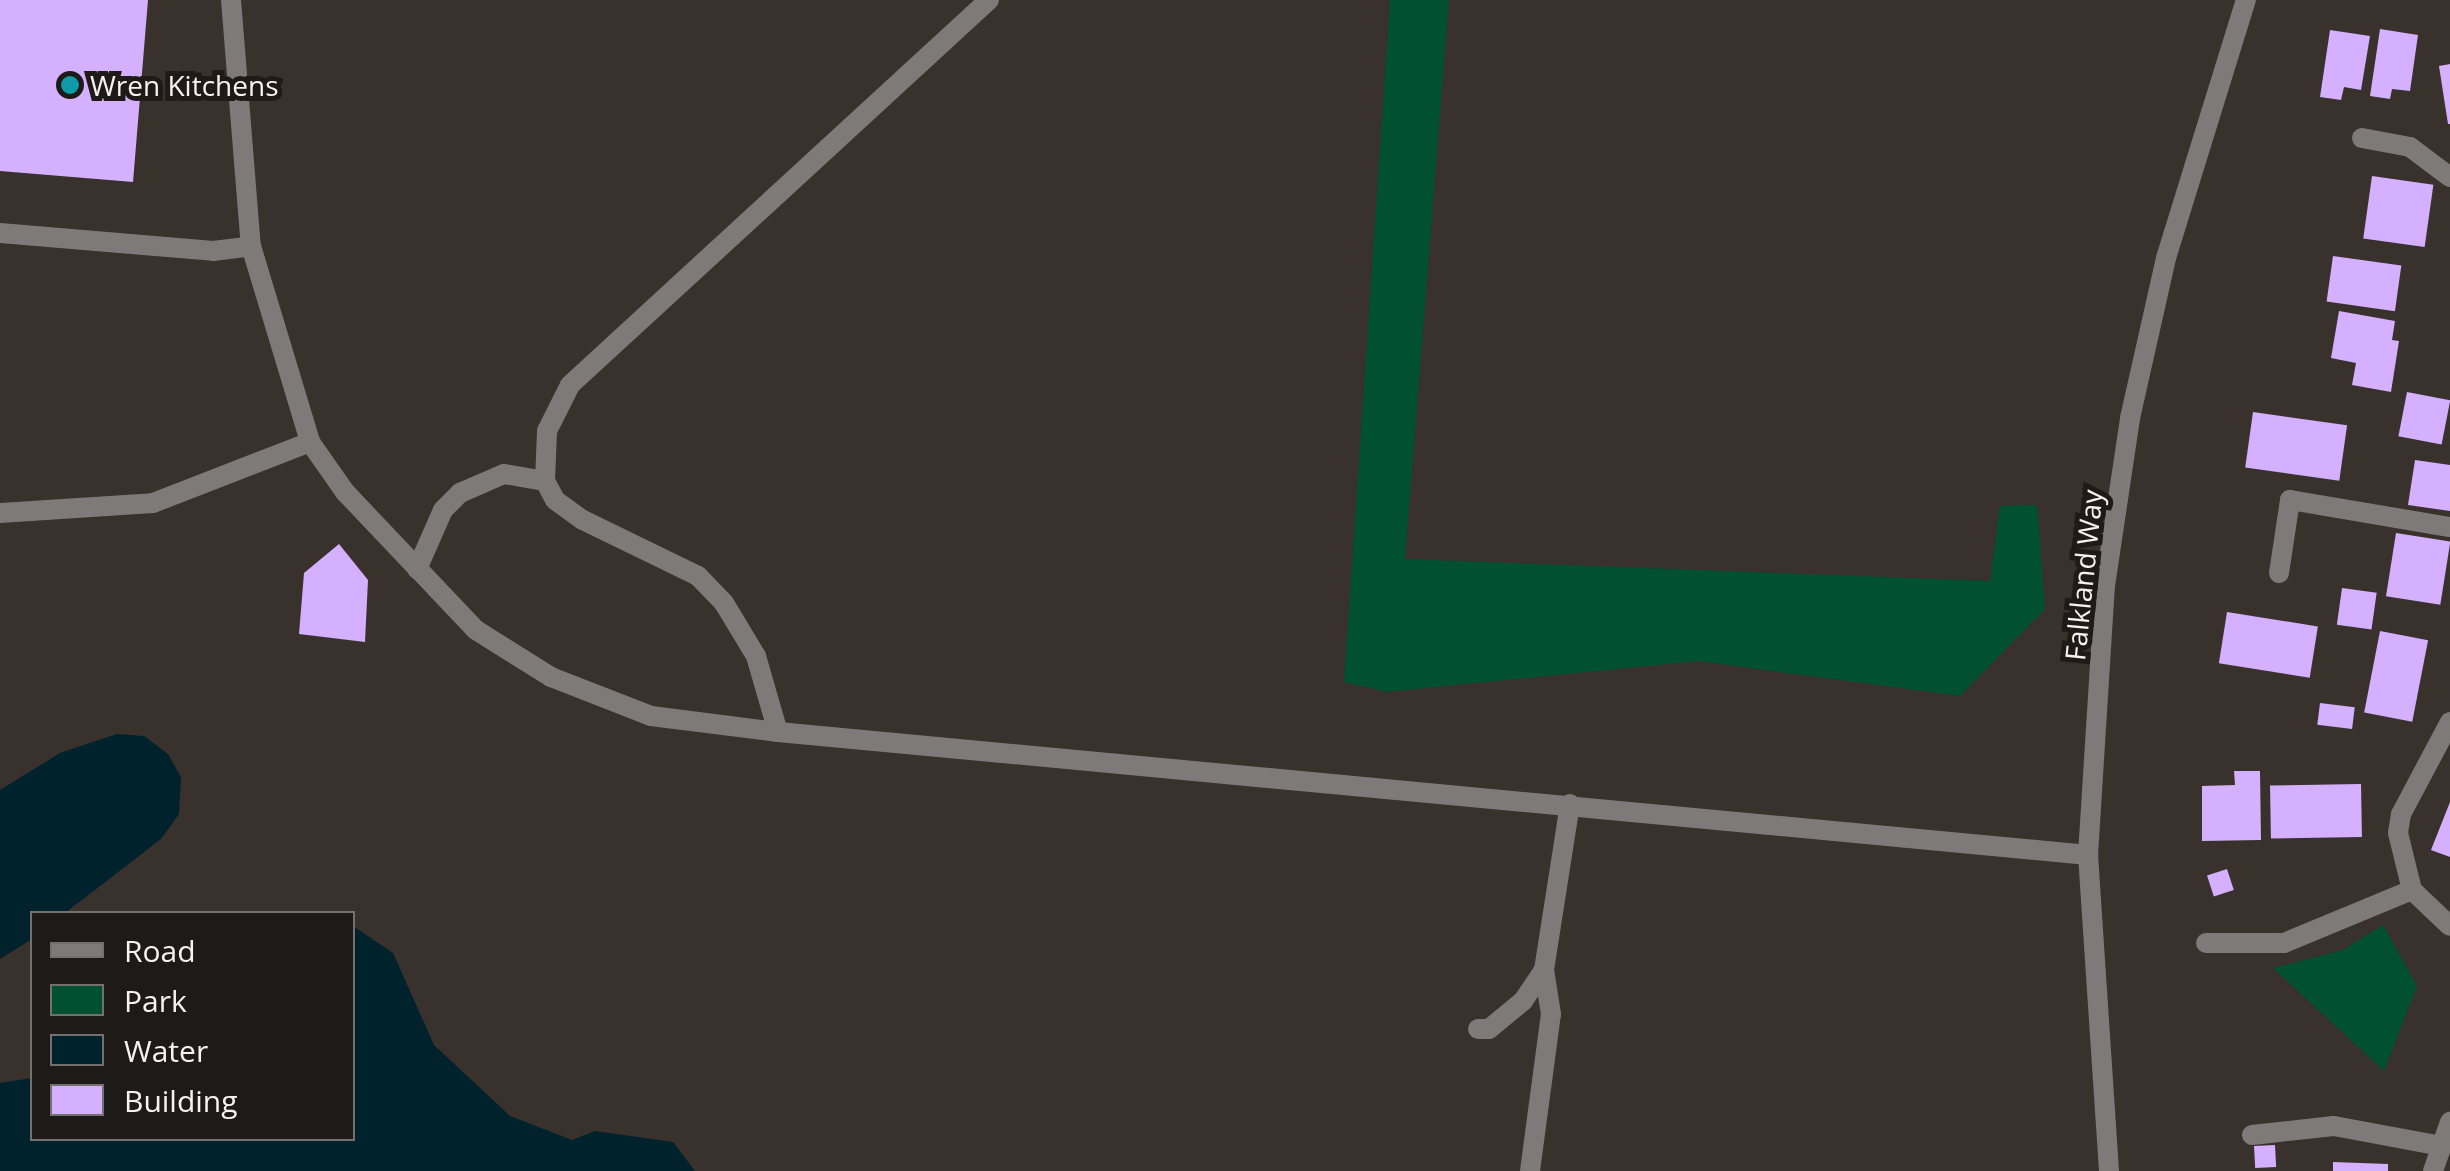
<!DOCTYPE html>
<style>
body{margin:0}
#map{position:relative;width:2450px;height:1171px;overflow:hidden;background:#38312c;font-family:"Open Sans",sans-serif}
div>[style]{position:absolute}
.green>*{inset:0;background:#005031}
.water>*{inset:0;background:#00222d}
.building>*{inset:0;background:#d4b0fe;transform-origin:0 0}
.service>*{height:20px;margin:-10px;padding:0 10px;transform-origin:10px;border-radius:10px;background:#7f7a7a}
.minor>*{height:20px;margin:-10px;padding:0 10px;transform-origin:10px;border-radius:10px;background:#7f7a7a}
.tertiary>*{height:20px;margin:-10px;padding:0 10px;transform-origin:10px;border-radius:10px;background:#7f7a7a}
.dots>*{width:28px;height:28px;translate:-50% -50%;box-sizing:border-box;border:5px solid #1d1a17;border-radius:50%}
span{translate:-50% -50%;white-space:nowrap;text-align:center;line-height:1.15;-webkit-text-stroke:10px #1d1a17;paint-order:stroke}
.poi-label{font-size:28px;color:#f7f2ef}
.left{translate:0 -50%;text-align:left}
.street-label{font-size:28px;color:#f7f2ef}
.legend{position:absolute;left:30px;top:911px;width:325px;height:230px;box-sizing:border-box;background:#1d1a17;border:2px solid #74706d;margin:0;padding:12px 18px;list-style:none;font-size:30px;color:#f7f2ef}
.legend li{display:flex;align-items:center;gap:20px;height:50px}
.legend b{width:50px;border:2px solid #74706d}
</style>
<div id="map">
<div class="green">
<div style="clip-path:polygon(1390px 0,1449px 0,1405px 559px,1990px 581px,2000px 506px,2037px 505px,2045px 609px,1960px 696px,1698px 661px,1386px 692px,1344px 682px)"></div>
<div style="clip-path:polygon(2383px 925px,2417px 986px,2384px 1071px,2273px 968px,2343px 950px)"></div>
</div>
<div class="water">
<div style="clip-path:polygon(117px 734px,144px 736px,168px 754px,181px 777px,179px 814px,161px 839px,65px 913px,32px 914px,32px 939px,0 959px,0 790px,60px 753px)"></div>
<div style="clip-path:polygon(353px 926px,393px 953px,434px 1045px,510px 1116px,572px 1140px,595px 1131px,673px 1142px,695px 1171px,0 1171px,0 1083px,32px 1078px,32px 1138px,352px 1138px)"></div>
</div>
<div class="building">
<div style="clip-path:polygon(0 0,148px 0,133px 182px,0 171px)"></div>
<div style="clip-path:polygon(2380px 29px,2418px 35px,2410px 91px,2392px 89px,2390px 99px,2370px 96px)"></div>
<div style="clip-path:polygon(2330px 30px,2370px 36px,2361px 90px,2344px 87px,2341px 100px,2320px 97px)"></div>
<div style="clip-path:polygon(2450px 64px,2450px 124px,2448px 124px,2439px 66px)"></div>
<div style="left:2372px;top:176px;width:62px;height:63px;rotate:8deg"></div>
<div style="left:2333px;top:256px;width:69px;height:46px;rotate:8deg"></div>
<div style="clip-path:polygon(2339px 311px,2395px 321px,2392px 340px,2399px 341px,2391px 392px,2352px 385px,2356px 363px,2331px 358px)"></div>
<div style="left:2407px;top:392px;width:44px;height:45px;rotate:11deg"></div>
<div style="left:2253px;top:412px;width:95px;height:56px;rotate:8deg"></div>
<div style="clip-path:polygon(2415px 460px,2450px 465px,2450px 511px,2408px 505px)"></div>
<div style="left:2396px;top:533px;width:55px;height:64px;rotate:9deg"></div>
<div style="clip-path:polygon(339px 544px,368px 580px,365px 642px,299px 634px,304px 573px)"></div>
<div style="left:2342px;top:588px;width:35px;height:37px;rotate:8deg"></div>
<div style="left:2227px;top:612px;width:92px;height:52px;rotate:9deg"></div>
<div style="left:2380px;top:631px;width:49px;height:83px;rotate:11deg"></div>
<div style="left:2320px;top:703px;width:35px;height:22px;rotate:7deg"></div>
<div style="clip-path:polygon(2234px 771px,2260px 771px,2261px 840px,2202px 841px,2202px 786px,2235px 785px)"></div>
<div style="left:2361px;top:784px;width:53px;height:91px;rotate:89deg"></div>
<div style="clip-path:polygon(2450px 802px,2450px 857px,2431px 850px)"></div>
<div style="left:2227px;top:869px;width:22px;height:21px;rotate:72deg"></div>
<div style="left:2275px;top:1145px;width:22px;height:21px;rotate:87deg"></div>
<div style="clip-path:polygon(2333px 1162px,2388px 1164px,2388px 1171px,2333px 1171px)"></div>
</div>
<div class="service">
<div style="left:231px;top:0;width:247px;rotate:85.4deg"></div>
<div style="left:251px;top:246px;width:205px;rotate:73.2deg"></div>
<div style="left:310px;top:442px;width:61px;rotate:55deg"></div>
<div style="left:345px;top:492px;width:190px;rotate:46.5deg"></div>
<div style="left:476px;top:630px;width:89px;rotate:32.1deg"></div>
<div style="left:551px;top:677px;width:107px;rotate:21.3deg"></div>
<div style="left:651px;top:716px;width:128px;rotate:7.2deg"></div>
<div style="left:778px;top:732px;width:1316px;rotate:5.36deg"></div>
<div style="left:0;top:233px;width:214px;rotate:4.8deg"></div>
<div style="left:213px;top:251px;width:38px;rotate:-7deg"></div>
<div style="left:545px;top:481px;width:50px;rotate:-87.7deg"></div>
<div style="left:547px;top:431px;width:51px;rotate:-63.4deg"></div>
<div style="left:570px;top:385px;width:569px;rotate:-42.58deg"></div>
<div style="left:0;top:513px;width:153px;rotate:-3.7deg"></div>
<div style="left:153px;top:503px;width:168px;rotate:-21.2deg"></div>
<div style="left:417px;top:569px;width:64px;rotate:-66.2deg"></div>
<div style="left:443px;top:510px;width:24px;rotate:-45deg"></div>
<div style="left:460px;top:493px;width:48px;rotate:-23.4deg"></div>
<div style="left:504px;top:474px;width:42px;rotate:9.7deg"></div>
<div style="left:545px;top:481px;width:21px;rotate:62deg"></div>
<div style="left:555px;top:500px;width:34px;rotate:36deg"></div>
<div style="left:583px;top:520px;width:128px;rotate:26deg"></div>
<div style="left:698px;top:576px;width:37px;rotate:46deg"></div>
<div style="left:724px;top:603px;width:62px;rotate:58.9deg"></div>
<div style="left:756px;top:656px;width:79px;rotate:73.9deg"></div>
<div style="left:1478px;top:1029px;width:11px"></div>
<div style="left:1489px;top:1029px;width:44px;rotate:-39.5deg"></div>
<div style="left:1523px;top:1001px;width:37px;rotate:-56deg"></div>
<div style="left:1530px;top:1171px;width:158px;rotate:-82.4deg"></div>
<div style="left:1551px;top:1014px;width:45px;rotate:-99deg"></div>
<div style="left:1544px;top:970px;width:168px;rotate:-81.1deg"></div>
</div>
<div class="minor">
<div style="left:2362px;top:138px;width:49px;rotate:10.6deg"></div>
<div style="left:2410px;top:147px;width:50px;rotate:36.9deg"></div>
<div style="left:2279px;top:573px;width:74px;rotate:-81.4deg"></div>
<div style="left:2290px;top:500px;width:162px;rotate:9.6deg"></div>
<div style="left:2450px;top:722px;width:104px;rotate:118deg"></div>
<div style="left:2401px;top:814px;width:19px;rotate:99deg"></div>
<div style="left:2398px;top:833px;width:59px;rotate:76.2deg"></div>
<div style="left:2412px;top:890px;width:52px;rotate:43.5deg"></div>
<div style="left:2206px;top:943px;width:78px"></div>
<div style="left:2284px;top:943px;width:139px;rotate:-22.5deg"></div>
<div style="left:2252px;top:1135px;width:82px;rotate:-6.3deg"></div>
<div style="left:2334px;top:1126px;width:110px;rotate:10.5deg"></div>
<div style="left:2433px;top:1171px;width:52px;rotate:-70.9deg"></div>
</div>
<div class="tertiary">
<div style="left:2109px;top:1171px;width:317px;rotate:-93.8deg"></div>
<div style="left:2088px;top:855px;width:270px;rotate:-86.4deg"></div>
<div style="left:2105px;top:586px;width:170px;rotate:-81.5deg"></div>
<div style="left:2130px;top:418px;width:164px;rotate:-77.3deg"></div>
<div style="left:2166px;top:258px;width:270px;rotate:-72.8deg"></div>
</div>
<div class="dots">
<div style="left:70px;top:85px;background:#0f9aa8"></div>
</div>
<div class="poi-label">
<span class="left" style="left:90px;top:85px">Wren Kitchens</span>
</div>
<div class="street-label">
<span style="left:2083px;top:575px;rotate:-84deg">Falkland Way</span>
</div>
<ul class="legend">
<li><b style="height:12px;background:#7f7a7a"></b>Road</li>
<li><b style="height:28px;background:#005031"></b>Park</li>
<li><b style="height:28px;background:#00222d"></b>Water</li>
<li><b style="height:28px;background:#d4b0fe"></b>Building</li>
</ul>
</div>
